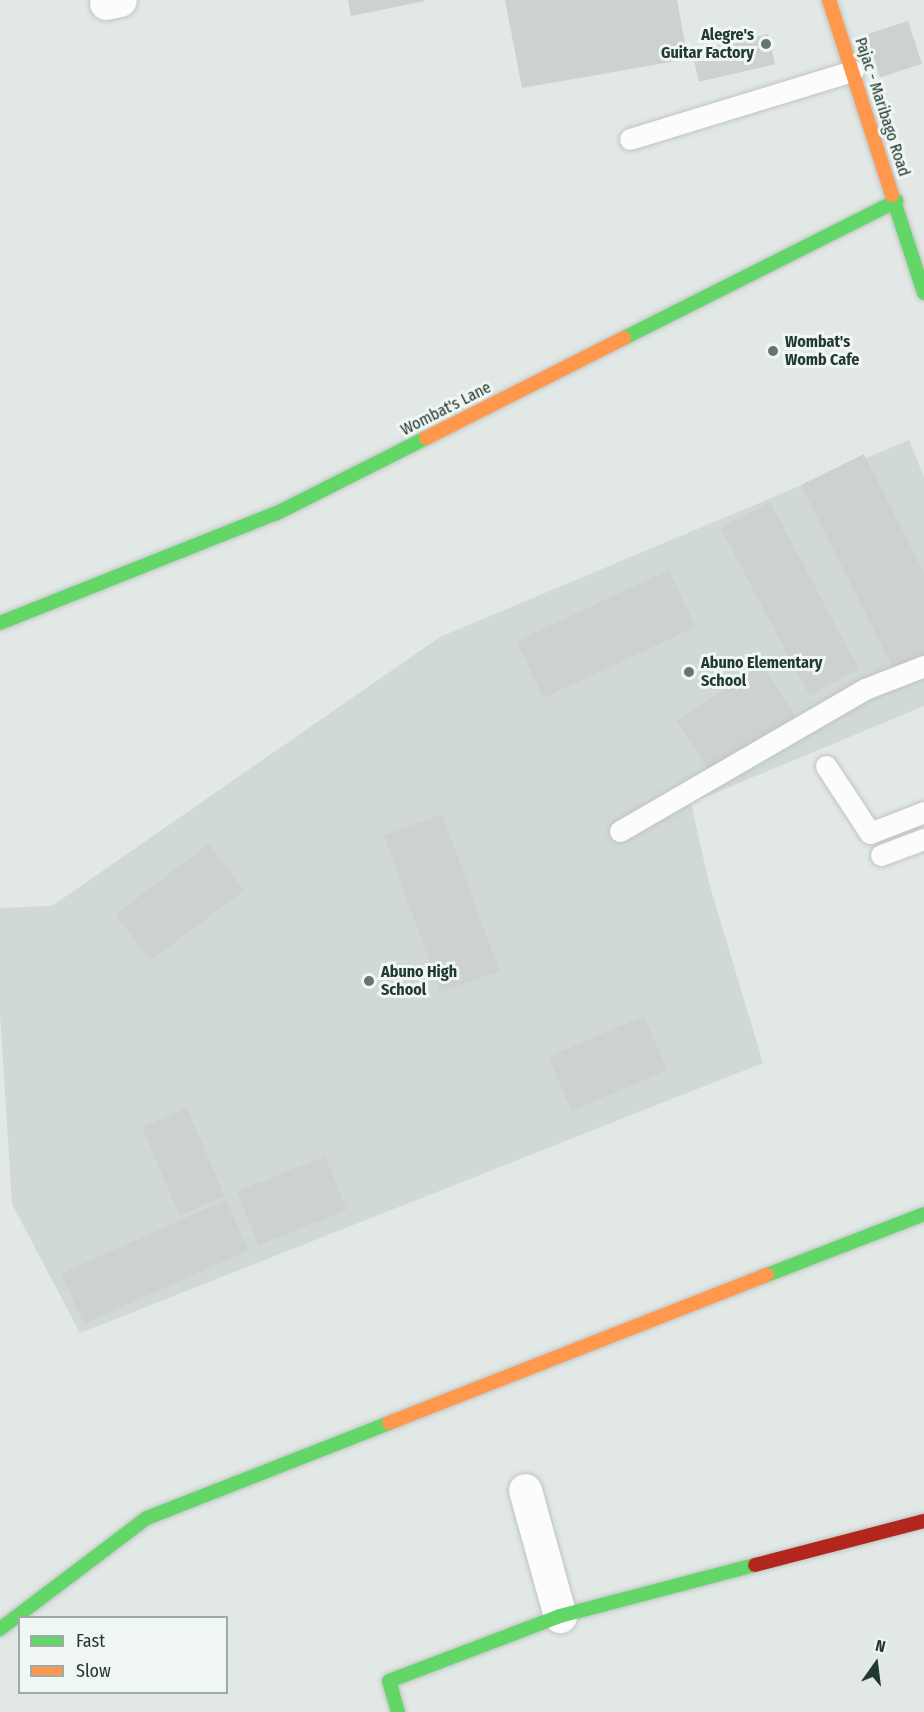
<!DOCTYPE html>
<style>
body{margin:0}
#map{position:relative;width:924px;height:1712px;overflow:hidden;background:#e2e8e5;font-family:"Fira Sans Condensed",sans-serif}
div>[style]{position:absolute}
.built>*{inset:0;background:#d0d9d5}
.building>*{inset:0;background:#cdd1cf;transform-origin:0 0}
.roads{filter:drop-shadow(0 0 2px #bfc4c2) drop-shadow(0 0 2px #bfc4c2)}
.lane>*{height:21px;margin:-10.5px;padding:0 10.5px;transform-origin:10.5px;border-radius:10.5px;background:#fbfcfb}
.street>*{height:33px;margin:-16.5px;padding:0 16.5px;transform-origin:16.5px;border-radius:16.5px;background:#fbfcfb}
.fast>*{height:14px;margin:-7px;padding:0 7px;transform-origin:7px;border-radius:7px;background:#63d668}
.slow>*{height:14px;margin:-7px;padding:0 7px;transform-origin:7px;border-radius:7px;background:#ff974d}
.jam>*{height:14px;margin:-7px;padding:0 7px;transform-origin:7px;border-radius:7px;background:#b3261e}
.dots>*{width:16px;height:16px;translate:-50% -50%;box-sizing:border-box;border:3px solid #f0f7f3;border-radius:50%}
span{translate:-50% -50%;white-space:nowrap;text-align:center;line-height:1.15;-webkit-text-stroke:6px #f0f7f3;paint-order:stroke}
.poi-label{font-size:16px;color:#223931;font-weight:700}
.right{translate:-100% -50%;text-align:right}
.left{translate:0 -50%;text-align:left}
.street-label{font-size:16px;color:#223931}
.legend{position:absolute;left:18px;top:1616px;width:210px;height:78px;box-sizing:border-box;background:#f0f7f3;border:2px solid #9eaba5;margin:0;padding:8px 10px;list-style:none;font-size:18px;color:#223931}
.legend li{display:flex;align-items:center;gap:12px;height:30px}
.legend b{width:30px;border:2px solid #9eaba5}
.north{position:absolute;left:846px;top:1634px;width:60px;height:60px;-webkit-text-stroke:4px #f0f7f3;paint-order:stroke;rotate:14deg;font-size:16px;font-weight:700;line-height:24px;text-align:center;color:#223931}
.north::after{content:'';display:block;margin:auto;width:21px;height:27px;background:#223931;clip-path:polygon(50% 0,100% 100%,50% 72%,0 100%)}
</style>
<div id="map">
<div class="built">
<div style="clip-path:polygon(909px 440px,924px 477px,924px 706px,691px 803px,709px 883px,763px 1063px,80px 1333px,12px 1204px,0 1014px,0 908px,52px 906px,440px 637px)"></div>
</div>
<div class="building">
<div style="clip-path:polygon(348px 0,425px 0,425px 1px,351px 16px)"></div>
<div style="clip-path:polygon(505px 0,677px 0,688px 59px,522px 88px)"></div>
<div style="left:908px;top:21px;width:45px;height:44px;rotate:72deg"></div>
<div style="left:768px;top:34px;width:31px;height:78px;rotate:77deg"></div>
<div style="clip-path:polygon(864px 454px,924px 573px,924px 655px,894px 670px,801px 485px)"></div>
<div style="left:770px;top:502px;width:189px;height:56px;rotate:62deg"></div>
<div style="left:669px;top:570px;width:63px;height:168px;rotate:65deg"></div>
<div style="left:762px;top:665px;width:67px;height:102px;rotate:57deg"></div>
<div style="left:442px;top:814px;width:167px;height:62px;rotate:70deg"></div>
<div style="left:209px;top:844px;width:58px;height:117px;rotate:53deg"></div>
<div style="left:644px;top:1016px;width:59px;height:104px;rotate:67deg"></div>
<div style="left:187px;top:1108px;width:96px;height:49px;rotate:67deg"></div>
<div style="left:325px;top:1156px;width:58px;height:95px;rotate:68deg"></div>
<div style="left:226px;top:1200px;width:55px;height:180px;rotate:66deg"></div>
</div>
<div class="roads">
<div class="lane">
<div style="left:630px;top:139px;width:233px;rotate:-17deg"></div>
<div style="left:826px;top:766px;width:80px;rotate:56.7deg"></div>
<div style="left:870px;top:833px;width:58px;rotate:-21.3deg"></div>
<div style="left:620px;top:831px;width:283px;rotate:-30.1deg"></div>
<div style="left:865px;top:689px;width:63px;rotate:-21.3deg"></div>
<div style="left:881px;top:855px;width:46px;rotate:-20.4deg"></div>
</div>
<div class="street">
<div style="left:106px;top:3px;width:14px;rotate:-12deg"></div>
<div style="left:525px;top:1490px;width:131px;rotate:74.5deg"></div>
</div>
<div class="fast">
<div style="left:892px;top:195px;width:103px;rotate:71.9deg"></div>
<div style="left:624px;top:338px;width:305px;rotate:-26.7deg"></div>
<div style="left:0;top:623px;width:298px;rotate:-21.7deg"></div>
<div style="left:277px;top:513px;width:167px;rotate:-26.7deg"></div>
<div style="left:767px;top:1275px;width:168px;rotate:-21.2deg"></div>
<div style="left:0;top:1629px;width:184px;rotate:-37.1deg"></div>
<div style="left:147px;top:1518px;width:260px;rotate:-21.4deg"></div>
<div style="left:398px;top:1712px;width:32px;rotate:-106deg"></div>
<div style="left:389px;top:1681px;width:183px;rotate:-20.8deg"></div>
<div style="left:560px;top:1616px;width:202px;rotate:-14.7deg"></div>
</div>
<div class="slow">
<div style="left:829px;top:0;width:205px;rotate:72.1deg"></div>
<div style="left:426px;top:438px;width:222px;rotate:-26.8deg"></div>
<div style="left:389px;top:1423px;width:406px;rotate:-21.4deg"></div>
</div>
<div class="jam">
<div style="left:755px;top:1565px;width:175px;rotate:-14.6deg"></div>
</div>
</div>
<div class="dots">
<div style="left:766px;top:44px;background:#657670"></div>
<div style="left:773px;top:351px;background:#657670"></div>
<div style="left:689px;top:672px;background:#657670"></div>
<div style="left:369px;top:981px;background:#657670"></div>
</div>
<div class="poi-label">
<span class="right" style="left:754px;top:44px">Alegre's<br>Guitar Factory</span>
<span class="left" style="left:785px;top:351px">Wombat's<br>Womb Cafe</span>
<span class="left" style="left:701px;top:672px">Abuno Elementary<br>School</span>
<span class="left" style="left:381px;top:981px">Abuno High<br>School</span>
</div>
<div class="street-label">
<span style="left:882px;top:107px;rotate:72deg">Pajac - Maribago Road</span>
<span style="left:446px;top:409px;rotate:-27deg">Wombat's Lane</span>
</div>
<ul class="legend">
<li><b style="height:8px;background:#63d668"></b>Fast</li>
<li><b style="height:8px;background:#ff974d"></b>Slow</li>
</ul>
<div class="north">N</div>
</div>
